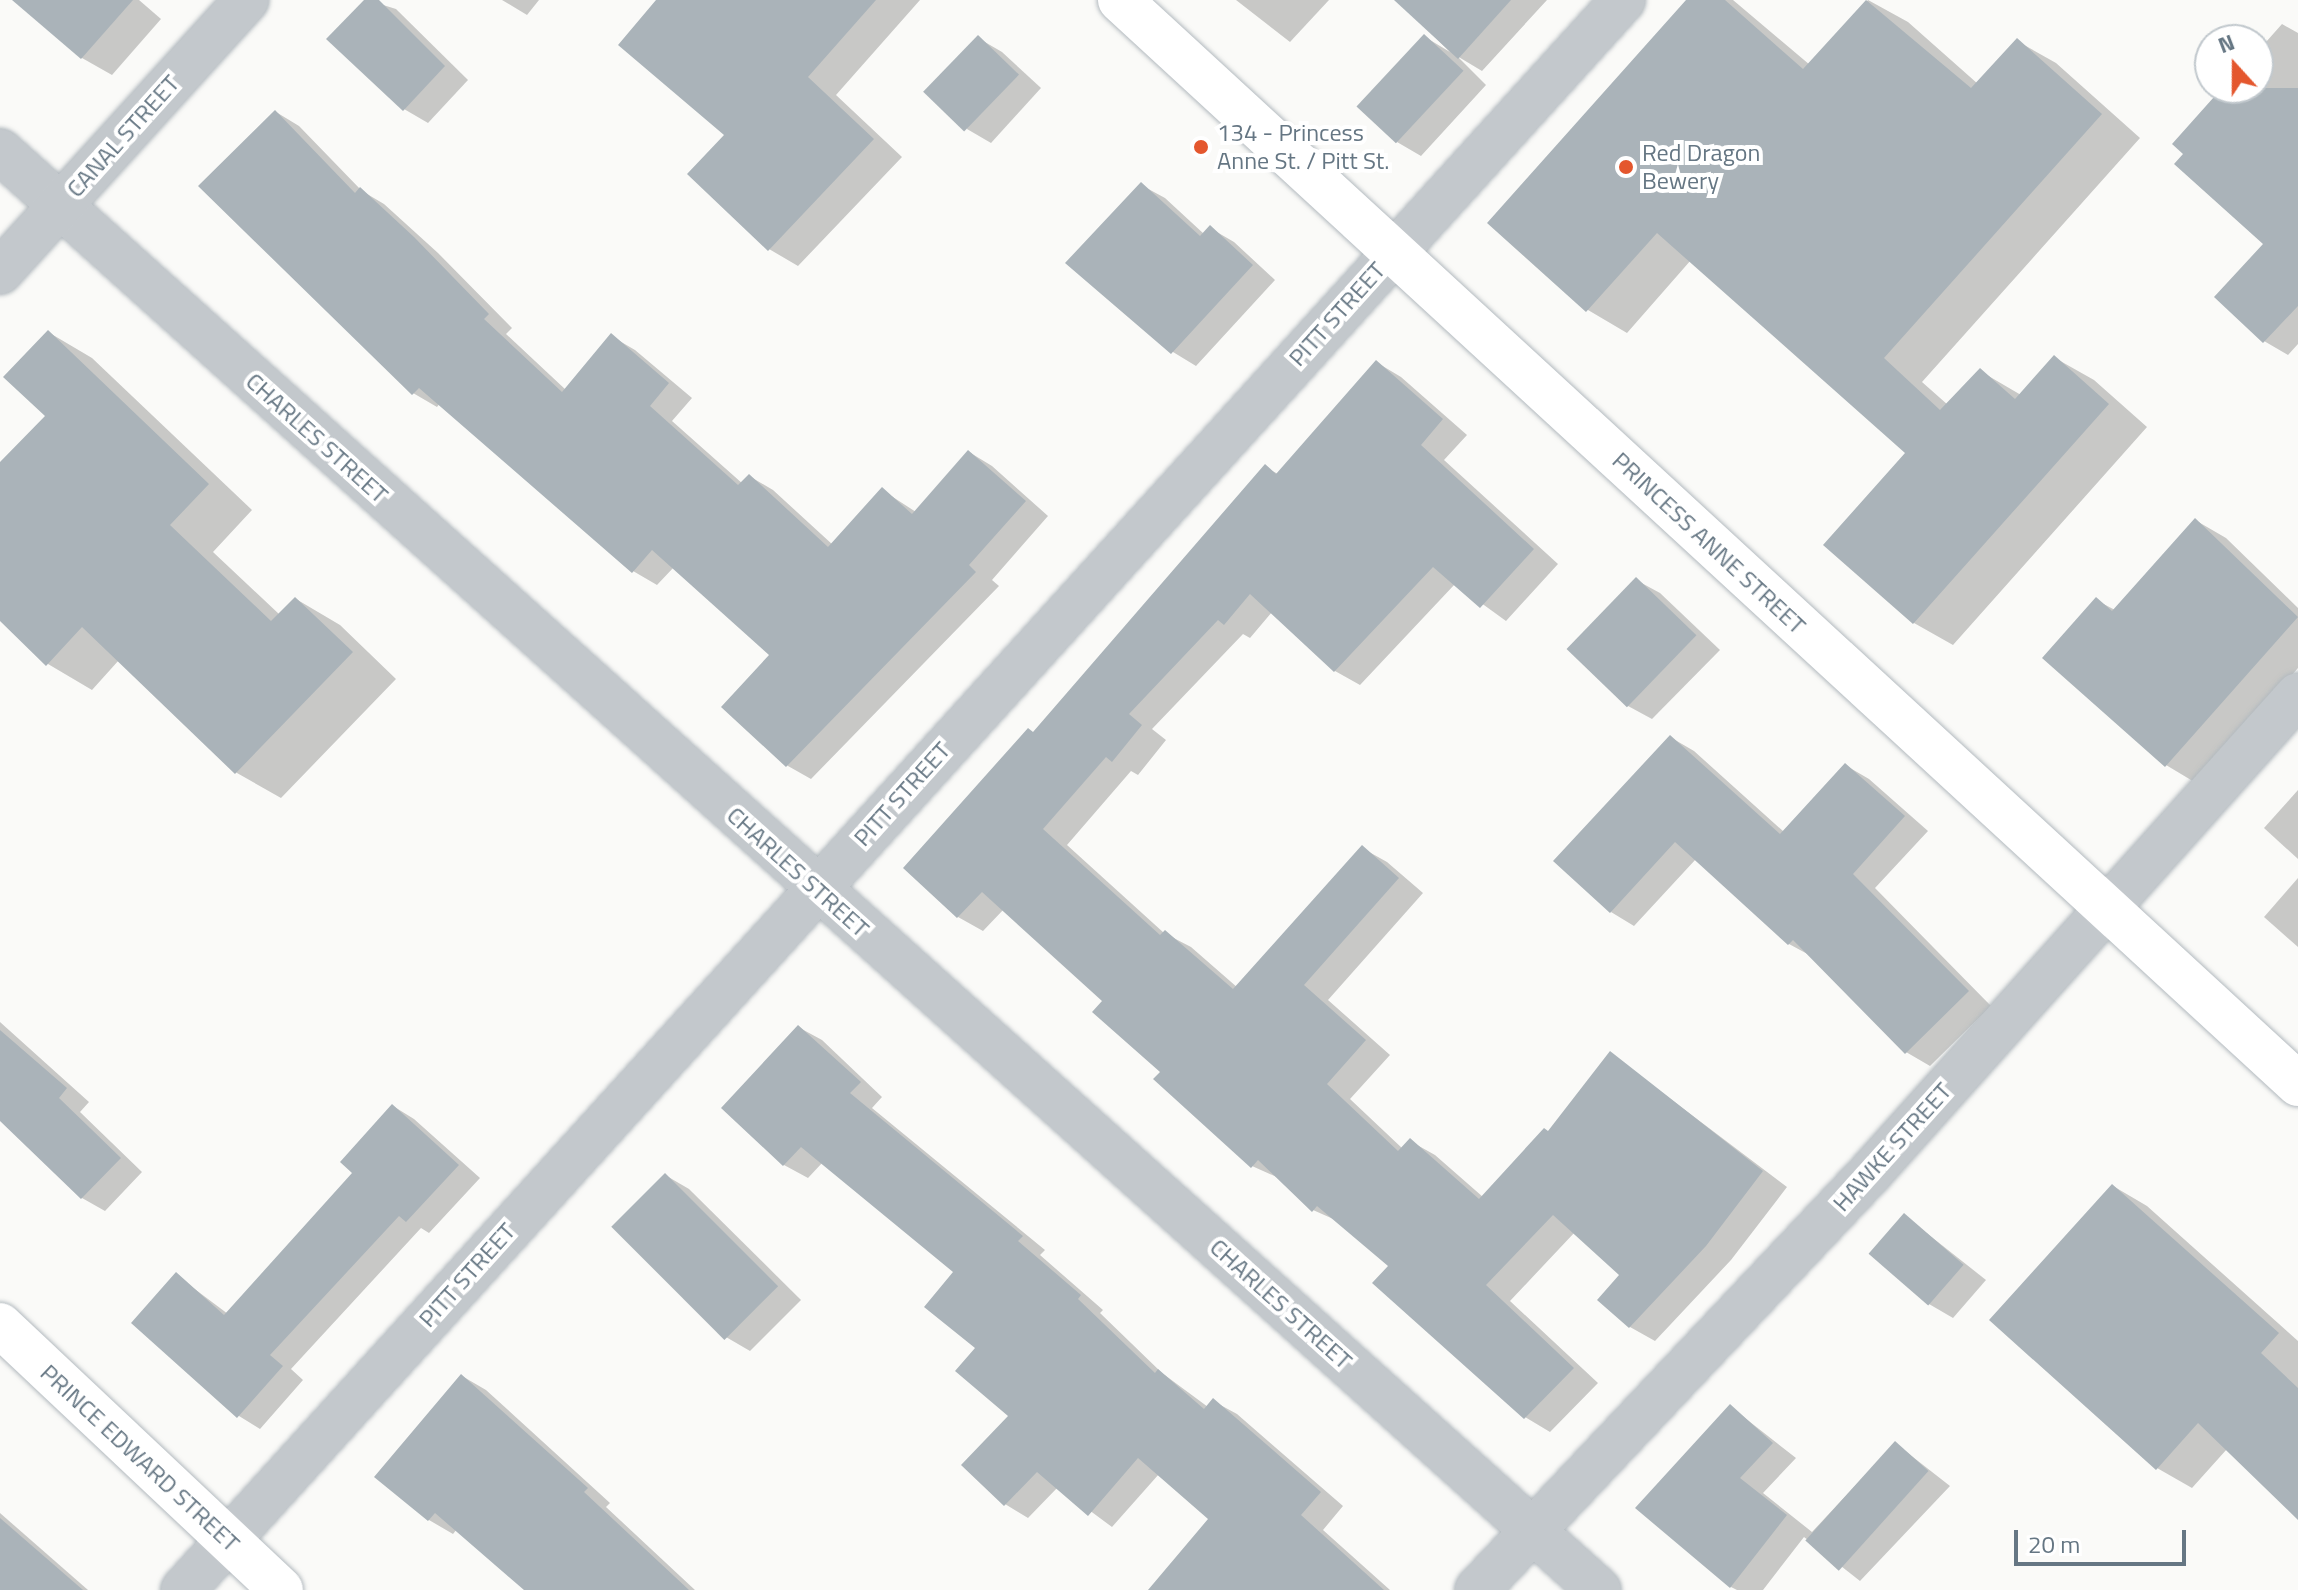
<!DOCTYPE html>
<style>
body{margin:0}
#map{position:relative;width:2298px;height:1590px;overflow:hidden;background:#fafaf8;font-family:"Titillium Web",sans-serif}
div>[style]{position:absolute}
.shadow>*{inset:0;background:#0003}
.building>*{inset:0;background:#aab3b9;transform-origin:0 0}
.roads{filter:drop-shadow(0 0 2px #b3babf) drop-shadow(0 0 2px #b3babf)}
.street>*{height:44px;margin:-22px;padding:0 22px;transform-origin:22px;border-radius:22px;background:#c3c8cc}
.secondary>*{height:44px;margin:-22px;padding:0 22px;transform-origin:22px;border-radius:22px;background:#fff}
.primary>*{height:44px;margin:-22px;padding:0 22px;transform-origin:22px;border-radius:22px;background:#fff}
.dots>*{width:22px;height:22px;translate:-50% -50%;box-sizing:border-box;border:4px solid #fff;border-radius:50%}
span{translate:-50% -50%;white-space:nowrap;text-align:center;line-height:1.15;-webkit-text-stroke:8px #fff;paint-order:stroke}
.poi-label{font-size:24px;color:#657683}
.left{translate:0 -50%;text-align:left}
.street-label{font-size:24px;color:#657683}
.north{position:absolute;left:2194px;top:24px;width:80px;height:80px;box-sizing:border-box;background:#fff;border:2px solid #c1c8cd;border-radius:50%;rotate:339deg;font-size:22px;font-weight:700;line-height:32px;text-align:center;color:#657683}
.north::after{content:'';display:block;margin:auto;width:28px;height:36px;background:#e4572e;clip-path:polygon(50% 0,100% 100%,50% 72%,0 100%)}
.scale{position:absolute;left:2014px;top:1530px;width:172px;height:36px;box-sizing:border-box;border:4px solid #657683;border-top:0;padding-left:10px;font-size:24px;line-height:28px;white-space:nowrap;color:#657683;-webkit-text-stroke:6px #fff;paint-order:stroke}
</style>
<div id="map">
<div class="shadow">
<div style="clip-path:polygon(17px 0,139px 0,161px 19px,112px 75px,82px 58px)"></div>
<div style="clip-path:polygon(367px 0,396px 9px,468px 80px,428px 123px,404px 109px)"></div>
<div style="clip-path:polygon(502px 0,539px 0,527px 15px)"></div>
<div style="clip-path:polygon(659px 0,920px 0,836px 95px,902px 157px,798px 266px,769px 249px,727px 135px)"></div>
<div style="clip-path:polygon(1236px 0,1329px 0,1290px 42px)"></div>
<div style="clip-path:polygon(1397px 0,1547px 0,1482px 71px,1457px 56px,1486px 85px,1421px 156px,1397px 142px,1425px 37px,1450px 52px)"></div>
<div style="clip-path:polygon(1689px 0,1733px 0,1810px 65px,1868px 0,1908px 22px,1978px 84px,2017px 41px,2056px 63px,2140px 138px,1922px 382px,1948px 405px,1980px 371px,2021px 395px,2055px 358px,2094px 380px,2147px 427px,1953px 645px,1914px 623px,1908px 453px,1691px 260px,1627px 333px,1588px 310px,1490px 223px)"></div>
<div style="clip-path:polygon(2282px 24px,2298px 33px,2298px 344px,2288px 355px,2264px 341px,2266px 244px,2225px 88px,2258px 88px,2258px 51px)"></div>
<div style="clip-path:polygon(978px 38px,1002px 52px,1041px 88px,991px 143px,967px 129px)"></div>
<div style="clip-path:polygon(276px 112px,299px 126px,362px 191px,384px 204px,438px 253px,512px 328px,506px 334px,566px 390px,611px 336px,635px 350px,692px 398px,672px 421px,743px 484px,749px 476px,773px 490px,833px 545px,882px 490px,916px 512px,969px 452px,992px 466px,1048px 516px,992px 580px,999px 586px,811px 779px,788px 766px,724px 707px,772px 655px,674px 567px,657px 585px,633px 571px,440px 403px,437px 407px,413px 393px)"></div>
<div style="clip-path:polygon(1141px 185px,1165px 198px,1204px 234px,1210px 228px,1234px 242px,1275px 280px,1196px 366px,1173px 352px)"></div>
<div style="clip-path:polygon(48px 332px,92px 358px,252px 510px,213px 552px,280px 615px,296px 599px,340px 625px,396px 679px,281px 798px,237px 773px,119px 660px,92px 690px,48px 664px,0 618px,0 465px,48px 416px)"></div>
<div style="clip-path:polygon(1376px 362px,1401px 377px,1467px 435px,1444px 460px,1558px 564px,1506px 621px,1455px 584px,1360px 685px,1335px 671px,1272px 612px,1250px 638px,1243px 634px,1152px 729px,1166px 740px,1138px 775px,1131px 771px,1067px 845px,1164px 933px,1191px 947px,1238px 988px,1362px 848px,1387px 862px,1423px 893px,1328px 1000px,1390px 1055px,1350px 1099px,1403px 1149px,1410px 1141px,1435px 1155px,1483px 1197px,1549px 1133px,1611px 1054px,1787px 1187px,1731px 1260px,1655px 1341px,1630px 1327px,1621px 1275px,1575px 1232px,1510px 1301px,1598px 1383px,1550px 1432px,1525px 1417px,1391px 1266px,1340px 1222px,1313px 1210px,1279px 1178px,1252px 1166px,1163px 1072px,1105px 1001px,1004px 909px,983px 931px,958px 917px,906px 868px,1034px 734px,1265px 467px,1278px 474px)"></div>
<div style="clip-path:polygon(2195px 520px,2226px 538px,2298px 608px,2298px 668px,2196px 783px,2166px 765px,2096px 600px,2115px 610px)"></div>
<div style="clip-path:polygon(1636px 580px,1660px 593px,1720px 650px,1652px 719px,1628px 706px)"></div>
<div style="clip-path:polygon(1670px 737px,1694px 751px,1784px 832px,1845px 765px,1869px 779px,1928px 831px,1875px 888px,1991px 1006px,1930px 1066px,1906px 1052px,1813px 957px,1789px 944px,1696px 859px,1634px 926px,1611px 912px)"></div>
<div style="clip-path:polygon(2298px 790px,2298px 859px,2264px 828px)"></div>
<div style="clip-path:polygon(2298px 878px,2298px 947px,2264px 917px)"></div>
<div style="clip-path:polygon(0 1022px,89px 1102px,80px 1112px,142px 1172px,105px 1211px,82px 1198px,0 1118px)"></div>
<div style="clip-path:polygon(798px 1027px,822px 1040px,882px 1097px,872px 1108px,1045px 1250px,1040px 1255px,1103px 1310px,1100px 1313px,1162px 1373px,1208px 1407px,1213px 1401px,1237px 1414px,1343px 1506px,1323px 1530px,1390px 1590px,1161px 1590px,1211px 1519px,1159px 1474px,1112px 1527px,1058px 1487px,1028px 1518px,1005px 1504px,1011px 1416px,978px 1348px,956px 1272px,823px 1162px,808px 1178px,784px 1165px,723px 1108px)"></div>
<div style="clip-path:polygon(393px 1106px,414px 1119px,480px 1178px,429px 1233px,421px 1228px,291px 1369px,303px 1380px,260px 1429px,239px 1416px,176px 1275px,228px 1314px,355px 1173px)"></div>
<div style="clip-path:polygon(665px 1175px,689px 1189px,801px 1300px,750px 1351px,726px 1337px)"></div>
<div style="clip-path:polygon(2113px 1186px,2147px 1206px,2298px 1341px,2298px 1517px,2227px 1449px,2192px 1488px,2157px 1468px)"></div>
<div style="clip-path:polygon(1905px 1216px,1986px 1280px,1953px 1318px,1929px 1304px)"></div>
<div style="clip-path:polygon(462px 1376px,486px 1390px,610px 1503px,606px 1507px,695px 1590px,526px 1590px,457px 1529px,453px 1534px,429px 1520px,377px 1476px)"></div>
<div style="clip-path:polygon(1731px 1407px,1796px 1458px,1763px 1493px,1812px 1532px,1895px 1443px,1950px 1486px,1860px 1581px,1804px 1537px,1763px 1590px,1737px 1590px,1731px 1587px)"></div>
<div style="clip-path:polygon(0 1513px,88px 1590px,0 1590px)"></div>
</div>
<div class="building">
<div style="clip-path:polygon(12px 0,133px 0,81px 59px)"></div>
<div style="clip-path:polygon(364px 0,379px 0,445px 66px,403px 111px,326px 39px)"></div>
<div style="clip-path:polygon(656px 0,876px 0,808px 77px,874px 139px,768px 251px,687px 174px,724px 135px,618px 45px)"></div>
<div style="clip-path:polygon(1394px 0,1511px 0,1458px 59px)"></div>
<div style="clip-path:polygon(1686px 0,1725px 0,1803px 69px,1866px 0,1971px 88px,2017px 38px,2102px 114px,1884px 358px,1940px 410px,1980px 368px,2015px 399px,2054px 355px,2109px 404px,1913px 624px,1823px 545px,1905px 453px,1657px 233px,1586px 312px,1487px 223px)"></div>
<div style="left:1424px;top:34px;width:54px;height:99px;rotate:43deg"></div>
<div style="left:978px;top:35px;width:57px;height:79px;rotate:44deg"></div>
<div style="clip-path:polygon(2222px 88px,2298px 88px,2298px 306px,2263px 343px,2214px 297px,2263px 244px,2174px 164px,2183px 154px,2172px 144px)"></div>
<div style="clip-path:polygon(275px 110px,355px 193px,360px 187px,414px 237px,489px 314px,484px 319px,562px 392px,611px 333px,669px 383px,650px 406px,738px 485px,749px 474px,828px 547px,882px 487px,912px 514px,968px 450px,1026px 501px,969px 565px,976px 572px,786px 767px,721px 707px,769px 655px,652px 550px,632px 573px,419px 388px,412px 395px,198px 186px)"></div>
<div style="clip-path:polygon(1141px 182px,1200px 236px,1210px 225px,1253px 265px,1171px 354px,1065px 263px)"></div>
<div style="clip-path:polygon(48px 330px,209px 484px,170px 525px,271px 621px,295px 597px,353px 652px,235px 774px,82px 627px,46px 666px,0 621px,0 462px,45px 416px,3px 377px)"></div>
<div style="clip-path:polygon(1376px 360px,1443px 419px,1421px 445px,1534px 549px,1480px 608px,1433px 567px,1334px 672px,1250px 594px,1224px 625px,1218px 620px,1129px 714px,1142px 725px,1112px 762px,1106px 757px,1043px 829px,1160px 935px,1165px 930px,1233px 989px,1362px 845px,1399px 878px,1304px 985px,1366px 1040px,1327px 1084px,1398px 1151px,1410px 1138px,1479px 1199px,1544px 1128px,1548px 1131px,1610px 1051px,1763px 1171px,1706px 1246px,1629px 1328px,1597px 1300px,1619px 1275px,1553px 1215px,1486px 1285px,1574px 1368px,1524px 1419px,1372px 1283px,1388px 1266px,1317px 1206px,1312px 1212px,1258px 1160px,1251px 1168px,1153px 1079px,1160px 1072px,1092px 1012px,1102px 1001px,982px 892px,957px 918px,903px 868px,1028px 728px,1033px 732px,1265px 464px,1276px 474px)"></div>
<div style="clip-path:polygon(2195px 518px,2298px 617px,2165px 767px,2042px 658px,2096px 597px,2112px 611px)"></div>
<div style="left:1636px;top:577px;width:84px;height:100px;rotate:44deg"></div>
<div style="clip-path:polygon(1670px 735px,1780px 834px,1845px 763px,1905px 816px,1853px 874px,1969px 991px,1905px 1054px,1793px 940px,1788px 945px,1675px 842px,1610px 913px,1553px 861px)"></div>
<div style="clip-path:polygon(798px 1025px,861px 1082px,850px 1093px,1023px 1236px,1018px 1241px,1081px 1295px,1078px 1299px,1155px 1373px,1158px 1369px,1204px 1409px,1213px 1398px,1321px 1492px,1301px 1515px,1384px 1590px,1148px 1590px,1208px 1519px,1138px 1458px,1088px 1516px,1037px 1472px,1004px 1506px,961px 1465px,1008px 1416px,955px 1371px,975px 1348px,924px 1307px,953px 1272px,801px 1147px,783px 1166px,721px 1108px)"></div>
<div style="clip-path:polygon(0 1030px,67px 1088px,59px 1098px,121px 1158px,81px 1199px,0 1121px)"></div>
<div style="clip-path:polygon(392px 1104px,459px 1165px,406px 1222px,399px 1216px,270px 1355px,283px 1366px,237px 1418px,131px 1323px,176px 1272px,224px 1315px,352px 1173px,340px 1162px)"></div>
<div style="left:665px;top:1173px;width:160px;height:76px;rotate:45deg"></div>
<div style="clip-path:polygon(2112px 1184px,2279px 1333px,2261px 1353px,2298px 1388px,2298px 1520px,2198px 1423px,2156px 1470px,1989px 1320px)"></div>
<div style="left:1904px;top:1213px;width:79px;height:54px;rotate:41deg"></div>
<div style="clip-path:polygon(461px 1374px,588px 1488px,584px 1492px,689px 1590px,524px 1590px,435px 1513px,428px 1521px,374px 1477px)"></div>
<div style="clip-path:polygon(1730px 1404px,1773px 1443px,1740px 1478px,1787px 1515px,1730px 1588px,1635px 1508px)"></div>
<div style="left:1895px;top:1441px;width:45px;height:134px;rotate:42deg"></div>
<div style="clip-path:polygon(0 1518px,83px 1590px,0 1590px)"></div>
</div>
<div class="roads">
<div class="street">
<div style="left:0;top:151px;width:2151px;rotate:41.99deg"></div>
<div style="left:0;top:272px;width:367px;rotate:-47.8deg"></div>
<div style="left:183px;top:1590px;width:2145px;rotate:-47.83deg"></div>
<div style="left:1477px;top:1590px;width:574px;rotate:-46.69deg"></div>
<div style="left:1871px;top:1172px;width:640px;rotate:-48.17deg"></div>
</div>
<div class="secondary">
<div style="left:0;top:1325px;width:386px;rotate:43.3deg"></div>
</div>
<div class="primary">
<div style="left:1120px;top:0;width:1601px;rotate:42.62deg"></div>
</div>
</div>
<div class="dots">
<div style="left:1201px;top:147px;background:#e4572e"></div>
<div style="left:1626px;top:167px;background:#e4572e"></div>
</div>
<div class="poi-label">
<span class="left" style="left:1217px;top:147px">134 - Princess<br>Anne St. / Pitt St.</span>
<span class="left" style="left:1642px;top:167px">Red Dragon<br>Bewery</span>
</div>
<div class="street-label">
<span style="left:123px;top:136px;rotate:-48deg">CANAL STREET</span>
<span style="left:1337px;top:314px;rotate:-48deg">PITT STREET</span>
<span style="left:317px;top:438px;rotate:42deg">CHARLES STREET</span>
<span style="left:1709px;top:543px;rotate:43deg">PRINCESS ANNE STREET</span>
<span style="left:902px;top:794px;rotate:-48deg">PITT STREET</span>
<span style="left:798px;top:872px;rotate:42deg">CHARLES STREET</span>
<span style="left:1892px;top:1147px;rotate:-48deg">HAWKE STREET</span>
<span style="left:467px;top:1275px;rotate:-48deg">PITT STREET</span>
<span style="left:1281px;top:1304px;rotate:42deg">CHARLES STREET</span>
<span style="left:140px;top:1458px;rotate:43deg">PRINCE EDWARD STREET</span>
</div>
<div class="north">N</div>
<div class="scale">20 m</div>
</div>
